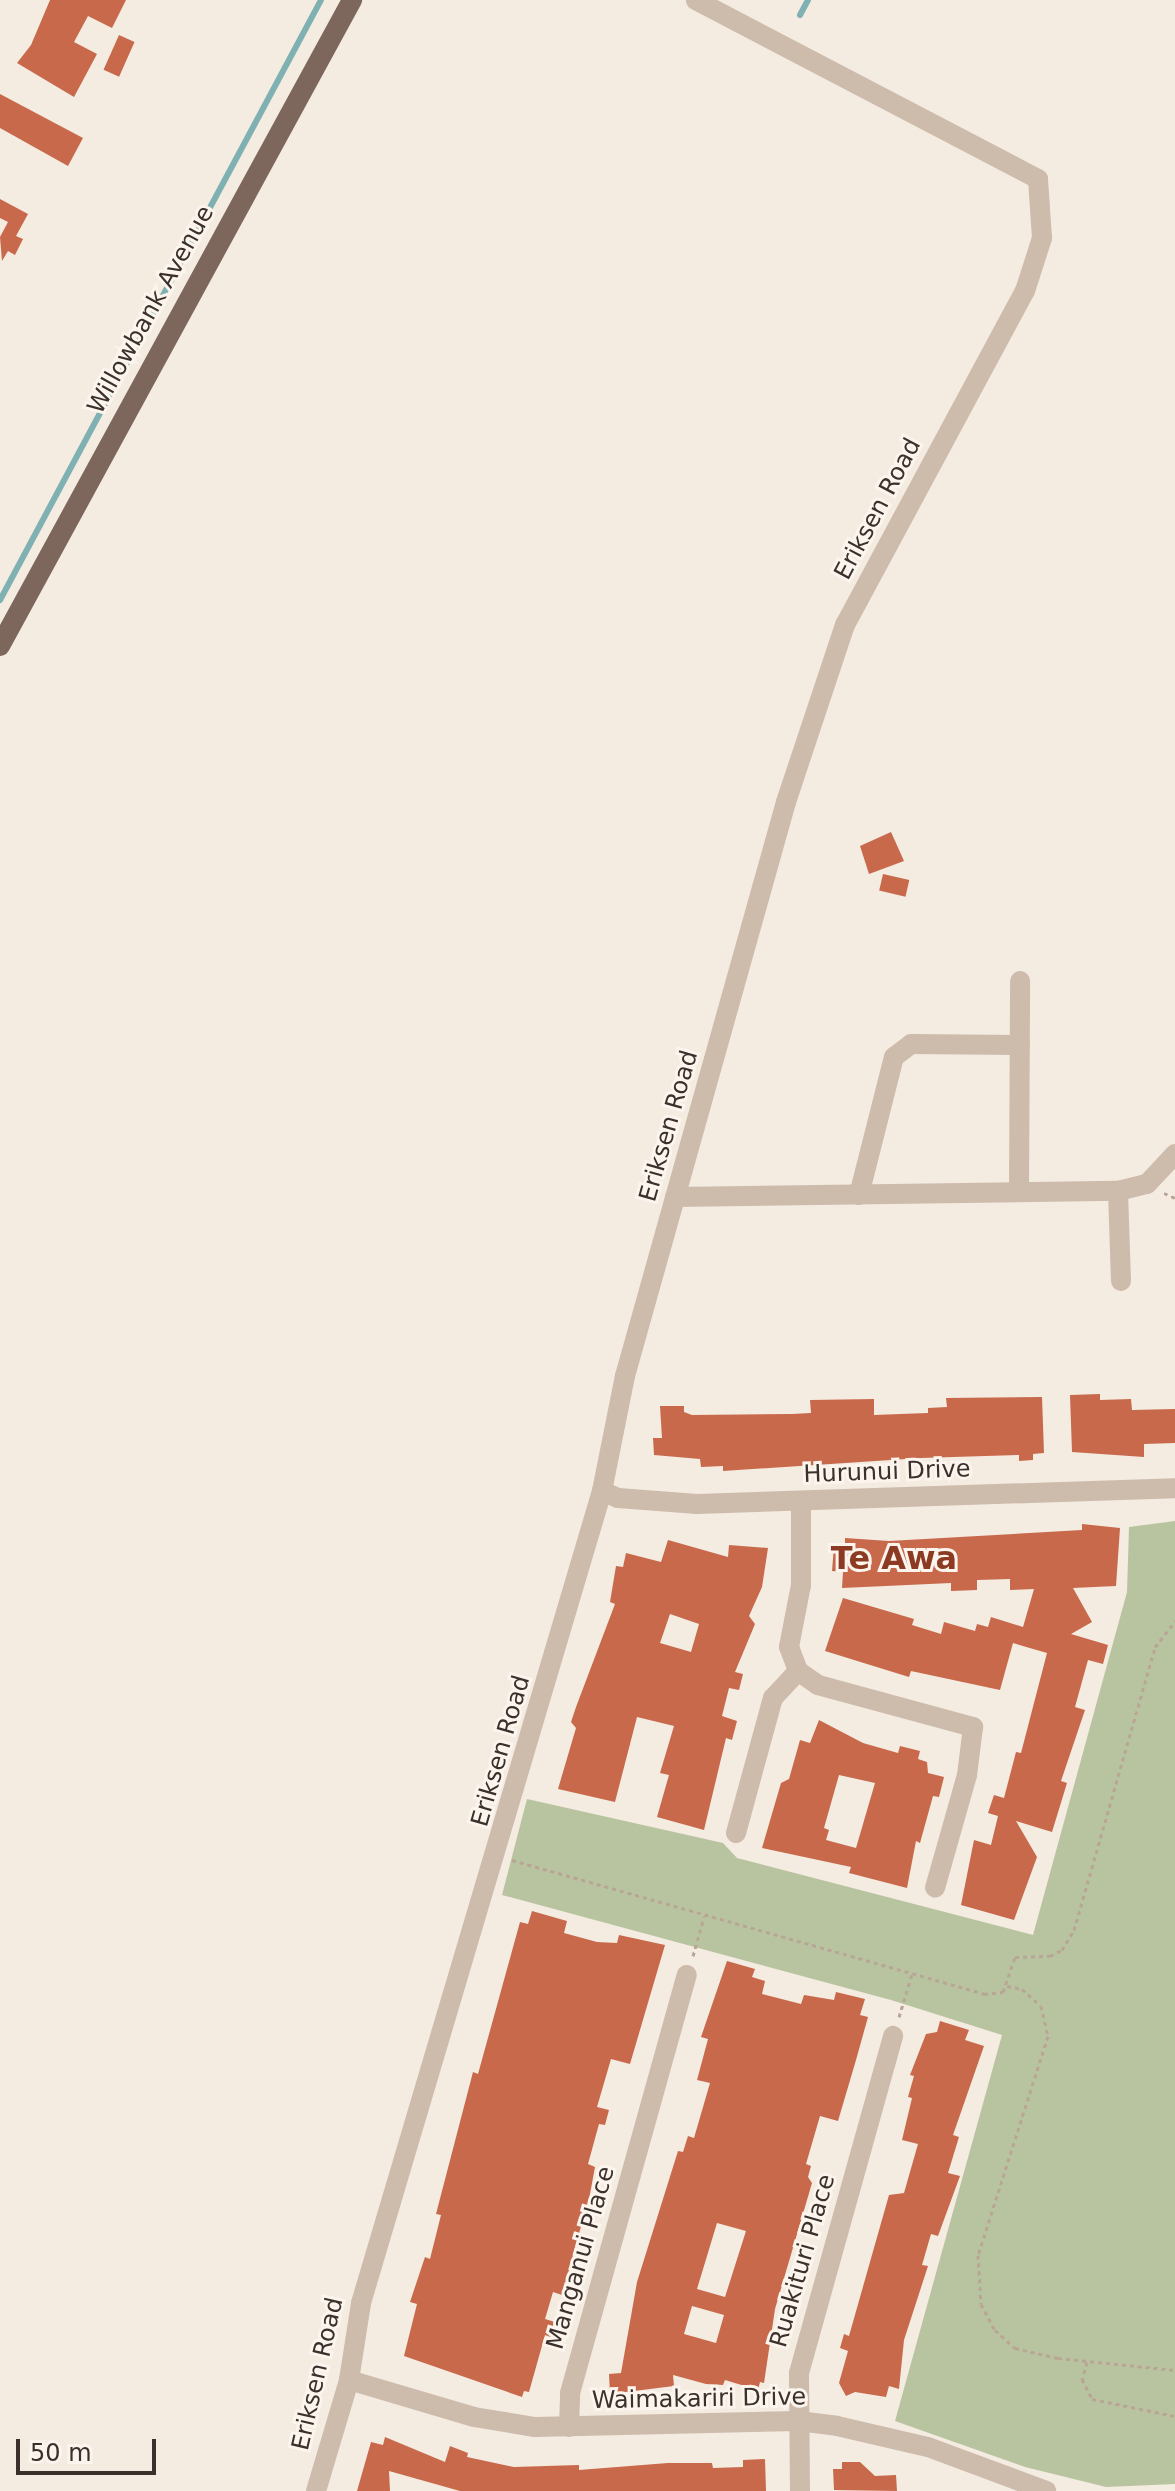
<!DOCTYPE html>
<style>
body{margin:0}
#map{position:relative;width:1175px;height:2491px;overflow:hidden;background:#f4ebe1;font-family:"DejaVu Sans",sans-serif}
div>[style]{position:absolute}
.green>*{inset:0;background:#b8c4a0}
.stream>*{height:6px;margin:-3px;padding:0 3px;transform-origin:3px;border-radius:3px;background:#7fb0b2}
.building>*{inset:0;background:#c8694b;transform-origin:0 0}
.path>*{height:3px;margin-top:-1.5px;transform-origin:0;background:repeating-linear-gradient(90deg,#b9a596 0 4px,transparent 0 8px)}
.minor>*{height:20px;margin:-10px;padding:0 10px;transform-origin:10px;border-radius:10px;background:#cdbbac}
.major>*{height:20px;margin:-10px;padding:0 10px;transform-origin:10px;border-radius:10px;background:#7d675c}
span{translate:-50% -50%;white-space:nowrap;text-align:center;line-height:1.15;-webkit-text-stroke:6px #fbf5ee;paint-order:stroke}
.street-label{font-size:24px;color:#3b302b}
.district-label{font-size:32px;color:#8c3b22;font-weight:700}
.scale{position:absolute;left:16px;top:2439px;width:140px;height:36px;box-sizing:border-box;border:4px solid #3b302b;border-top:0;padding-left:10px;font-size:24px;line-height:28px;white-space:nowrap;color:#3b302b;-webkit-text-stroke:6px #fbf5ee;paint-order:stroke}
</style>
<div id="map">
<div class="green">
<div style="clip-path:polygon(1175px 1521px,1175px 2484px,1106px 2487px,1025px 2467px,895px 2421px,1002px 2035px,891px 2000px,502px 1895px,527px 1799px,723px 1843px,737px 1858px,1033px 1935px,1127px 1592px,1129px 1527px)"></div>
</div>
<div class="stream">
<div style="left:800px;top:15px;width:17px;rotate:-62deg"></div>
<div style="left:0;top:600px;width:680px;rotate:-61.85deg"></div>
</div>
<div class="building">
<div style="clip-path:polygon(50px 0,126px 0,112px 28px,88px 16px,74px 42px,97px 54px,74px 97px,17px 63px,31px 45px)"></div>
<div style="left:119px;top:35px;width:17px;height:38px;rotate:24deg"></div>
<div style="clip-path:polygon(0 94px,83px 138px,68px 166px,0 128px)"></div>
<div style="clip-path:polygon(0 199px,28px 214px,16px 236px,23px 239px,15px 255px,8px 251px,2px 261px,0 237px,8px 222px,0 218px)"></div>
<div style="clip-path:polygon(891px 832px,904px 861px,869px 874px,860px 846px)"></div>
<div style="left:883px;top:874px;width:27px;height:17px;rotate:13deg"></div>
<div style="clip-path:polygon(1100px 1394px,1100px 1400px,1131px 1399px,1132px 1410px,1175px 1409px,1175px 1443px,1144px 1444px,1144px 1457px,1072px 1452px,1070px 1395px)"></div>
<div style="clip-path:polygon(1042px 1397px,1044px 1453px,1033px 1454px,1033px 1460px,1019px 1461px,1019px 1455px,921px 1458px,723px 1471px,723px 1466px,701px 1467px,700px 1459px,654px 1455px,653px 1438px,662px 1438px,660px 1406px,684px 1406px,684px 1412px,692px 1415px,792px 1414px,811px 1413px,810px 1400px,874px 1399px,874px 1415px,928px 1413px,928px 1408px,947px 1407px,946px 1398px)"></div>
<div style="clip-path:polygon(1082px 1524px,1120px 1528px,1116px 1586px,1073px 1588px,1092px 1622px,1071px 1634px,1108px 1645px,1103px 1664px,1088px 1660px,1075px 1707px,1085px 1710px,1061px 1781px,1067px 1783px,1052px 1832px,1016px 1821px,1037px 1857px,1014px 1920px,961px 1905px,974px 1840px,991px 1845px,998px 1816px,988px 1813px,994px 1795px,1004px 1798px,1016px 1752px,1021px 1753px,1047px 1653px,1013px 1643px,1000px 1690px,911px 1671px,909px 1677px,825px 1651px,843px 1598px,914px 1619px,912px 1625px,941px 1634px,944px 1622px,975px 1631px,977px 1624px,988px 1627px,991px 1617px,1023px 1627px,1034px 1589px,1010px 1590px,1010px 1579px,977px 1580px,977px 1590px,951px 1591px,951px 1583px,842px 1588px,843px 1572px,832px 1571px,834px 1546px,845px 1547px,845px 1538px,889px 1541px,1082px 1530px)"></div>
<div style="clip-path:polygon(evenodd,668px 1540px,728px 1557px,729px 1545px,768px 1548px,762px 1587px,749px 1616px,755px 1624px,735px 1672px,743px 1674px,739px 1690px,729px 1688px,722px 1716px,737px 1721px,732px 1740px,726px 1738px,704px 1830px,657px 1817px,669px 1775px,660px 1773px,674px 1726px,637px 1717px,615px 1802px,558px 1789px,576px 1728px,571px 1722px,576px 1707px,615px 1604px,610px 1602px,616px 1566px,623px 1567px,626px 1553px,661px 1562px,668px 1540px,670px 1614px,699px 1624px,691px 1652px,660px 1643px,670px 1614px)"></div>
<div style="clip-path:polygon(evenodd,819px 1720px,863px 1743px,898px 1753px,900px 1746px,920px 1751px,918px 1759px,927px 1762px,928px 1773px,944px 1777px,939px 1797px,933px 1796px,920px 1843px,916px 1841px,907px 1888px,849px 1873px,851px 1867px,762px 1848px,781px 1783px,789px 1779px,800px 1740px,810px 1743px,819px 1720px,839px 1775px,875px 1783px,856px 1848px,826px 1840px,829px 1830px,824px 1828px,839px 1775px)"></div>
<div style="clip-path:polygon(532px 1911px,567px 1921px,564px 1933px,597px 1942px,617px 1943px,619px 1935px,665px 1945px,630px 2064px,611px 2059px,597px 2107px,609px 2110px,605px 2125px,599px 2124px,588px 2164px,595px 2167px,590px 2194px,562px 2295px,553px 2292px,545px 2319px,555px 2322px,551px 2337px,545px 2335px,529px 2392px,524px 2391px,522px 2397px,404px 2356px,417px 2304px,410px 2302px,425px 2257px,430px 2259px,441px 2215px,436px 2214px,473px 2072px,478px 2074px,520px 1922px,528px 1924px)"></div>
<div style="clip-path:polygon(evenodd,727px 1961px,755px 1969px,752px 1977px,765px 1981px,762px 1994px,801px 2004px,804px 1995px,834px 2000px,836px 1992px,865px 1999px,860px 2015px,868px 2017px,856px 2060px,838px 2121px,820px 2116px,806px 2164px,811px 2166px,808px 2177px,812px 2183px,775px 2309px,764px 2383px,760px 2382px,758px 2390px,725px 2380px,723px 2385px,706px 2384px,673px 2375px,674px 2386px,610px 2394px,609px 2374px,621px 2373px,637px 2282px,678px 2151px,683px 2152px,688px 2136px,694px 2138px,710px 2083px,697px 2080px,708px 2039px,701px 2037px,727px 1961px,717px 2223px,746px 2231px,725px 2297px,697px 2289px,717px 2223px,727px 1961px,692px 2306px,724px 2315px,716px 2343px,684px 2334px,692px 2306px)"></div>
<div style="clip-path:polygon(940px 2021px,969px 2030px,965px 2040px,984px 2046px,953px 2135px,959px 2137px,948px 2173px,960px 2176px,938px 2236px,931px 2234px,922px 2265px,928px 2266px,904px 2340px,899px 2389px,889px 2386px,886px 2397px,855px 2392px,846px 2396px,839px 2383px,848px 2351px,840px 2348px,844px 2334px,849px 2336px,889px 2195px,904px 2193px,918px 2144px,902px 2140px,912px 2098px,908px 2097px,914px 2076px,910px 2075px,926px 2034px,937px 2032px)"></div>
<div style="clip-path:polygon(385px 2437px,445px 2462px,450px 2446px,468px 2453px,467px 2457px,514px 2467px,579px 2465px,579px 2470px,668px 2463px,712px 2463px,713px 2468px,743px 2467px,743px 2460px,765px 2459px,766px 2491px,460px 2491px,389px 2471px,390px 2491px,357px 2491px,371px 2442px,383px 2445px)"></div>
<div style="clip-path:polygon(842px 2462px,860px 2462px,875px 2476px,896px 2475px,897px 2491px,834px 2490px,833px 2469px,842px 2469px)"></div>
</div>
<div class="path">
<div style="left:1164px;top:1193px;width:12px;rotate:24deg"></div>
<div style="left:512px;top:1860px;width:491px;rotate:15.8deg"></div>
<div style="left:984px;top:1994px;width:19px;rotate:-6deg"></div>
<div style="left:1003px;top:1992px;width:37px;rotate:-71deg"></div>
<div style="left:1015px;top:1957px;width:35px;rotate:-2deg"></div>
<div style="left:1050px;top:1956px;width:13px;rotate:-27deg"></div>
<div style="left:1062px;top:1950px;width:23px;rotate:-59deg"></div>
<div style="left:1074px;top:1930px;width:294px;rotate:-74deg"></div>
<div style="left:1155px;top:1647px;width:33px;rotate:-52deg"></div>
<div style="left:693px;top:1956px;width:41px;rotate:-74.2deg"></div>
<div style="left:1007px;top:1986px;width:15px;rotate:11deg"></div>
<div style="left:1022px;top:1989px;width:25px;rotate:42deg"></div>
<div style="left:1041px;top:2006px;width:31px;rotate:77deg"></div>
<div style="left:1048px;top:2036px;width:230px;rotate:107.7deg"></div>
<div style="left:978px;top:2255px;width:49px;rotate:86.5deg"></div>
<div style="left:981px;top:2304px;width:30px;rotate:62deg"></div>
<div style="left:995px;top:2330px;width:27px;rotate:42deg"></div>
<div style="left:1015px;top:2348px;width:44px;rotate:13.1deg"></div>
<div style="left:1058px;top:2358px;width:118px;rotate:5.9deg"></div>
<div style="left:899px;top:2017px;width:45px;rotate:-73.2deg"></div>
<div style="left:1087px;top:2362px;width:18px;rotate:106deg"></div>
<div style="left:1082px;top:2379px;width:22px;rotate:63deg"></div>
<div style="left:1092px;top:2399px;width:85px;rotate:11.6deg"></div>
</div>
<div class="minor">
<div style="left:1118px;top:1191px;width:90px;rotate:88.1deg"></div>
<div style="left:1019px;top:1192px;width:211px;rotate:-89.7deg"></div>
<div style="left:859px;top:1195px;width:142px;rotate:-75.8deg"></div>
<div style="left:894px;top:1057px;width:21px;rotate:-37deg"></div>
<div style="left:911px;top:1044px;width:109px;rotate:0.5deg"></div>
<div style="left:675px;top:1197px;width:443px;rotate:-0.8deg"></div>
<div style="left:1118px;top:1191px;width:30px;rotate:-14deg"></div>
<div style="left:1147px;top:1184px;width:41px;rotate:-47deg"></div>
<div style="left:602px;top:1491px;width:17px;rotate:24deg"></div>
<div style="left:618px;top:1498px;width:79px;rotate:4.3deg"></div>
<div style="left:697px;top:1504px;width:478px;rotate:-1.9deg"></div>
<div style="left:801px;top:1501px;width:84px;rotate:90deg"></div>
<div style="left:801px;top:1585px;width:63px;rotate:101deg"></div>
<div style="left:789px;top:1647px;width:26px;rotate:69deg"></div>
<div style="left:798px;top:1671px;width:24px;rotate:35deg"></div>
<div style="left:818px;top:1685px;width:161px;rotate:15.2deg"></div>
<div style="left:973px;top:1727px;width:48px;rotate:97.1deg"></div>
<div style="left:967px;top:1775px;width:117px;rotate:105.8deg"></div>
<div style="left:736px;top:1833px;width:140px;rotate:-74.7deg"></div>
<div style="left:773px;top:1698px;width:37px;rotate:-47deg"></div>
<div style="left:349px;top:2380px;width:130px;rotate:16.5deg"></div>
<div style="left:474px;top:2417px;width:62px;rotate:9.3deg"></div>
<div style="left:535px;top:2427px;width:263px;rotate:-1.3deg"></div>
<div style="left:798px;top:2421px;width:39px;rotate:7deg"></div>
<div style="left:837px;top:2426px;width:93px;rotate:13deg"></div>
<div style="left:928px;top:2447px;width:126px;rotate:20.4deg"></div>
<div style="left:569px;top:2427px;width:34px;rotate:-88deg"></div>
<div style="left:570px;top:2393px;width:434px;rotate:-74.4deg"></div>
<div style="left:316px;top:2491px;width:116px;rotate:-73.4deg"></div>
<div style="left:349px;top:2380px;width:78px;rotate:-81.1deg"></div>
<div style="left:361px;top:2303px;width:847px;rotate:-73.47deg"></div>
<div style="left:602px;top:1491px;width:117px;rotate:-78.7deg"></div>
<div style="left:625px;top:1376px;width:596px;rotate:-74.33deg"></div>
<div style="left:786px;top:802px;width:187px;rotate:-71.6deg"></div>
<div style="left:845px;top:625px;width:379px;rotate:-61.7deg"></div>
<div style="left:1025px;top:291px;width:56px;rotate:-72.2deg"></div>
<div style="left:1042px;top:238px;width:59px;rotate:-93.9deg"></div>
<div style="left:1038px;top:179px;width:386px;rotate:-152.4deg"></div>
<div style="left:800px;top:2491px;width:118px;rotate:-90.5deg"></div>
<div style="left:799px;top:2373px;width:350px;rotate:-74.4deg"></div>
</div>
<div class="major">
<div style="left:0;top:646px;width:736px;rotate:-61.41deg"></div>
</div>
<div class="street-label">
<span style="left:151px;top:310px;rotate:-61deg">Willowbank Avenue</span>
<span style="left:878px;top:509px;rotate:-62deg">Eriksen Road</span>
<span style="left:669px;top:1126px;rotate:-74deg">Eriksen Road</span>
<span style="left:887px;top:1472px;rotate:-2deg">Hurunui Drive</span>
<span style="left:501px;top:1751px;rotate:-74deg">Eriksen Road</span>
<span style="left:581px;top:2258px;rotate:-74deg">Manganui Place</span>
<span style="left:803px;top:2261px;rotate:-74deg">Ruakituri Place</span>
<span style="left:318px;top:2374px;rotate:-77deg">Eriksen Road</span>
<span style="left:699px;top:2399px;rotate:-1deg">Waimakariri Drive</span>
</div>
<div class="district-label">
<span style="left:894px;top:1558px">Te Awa</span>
</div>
<div class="scale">50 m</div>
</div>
